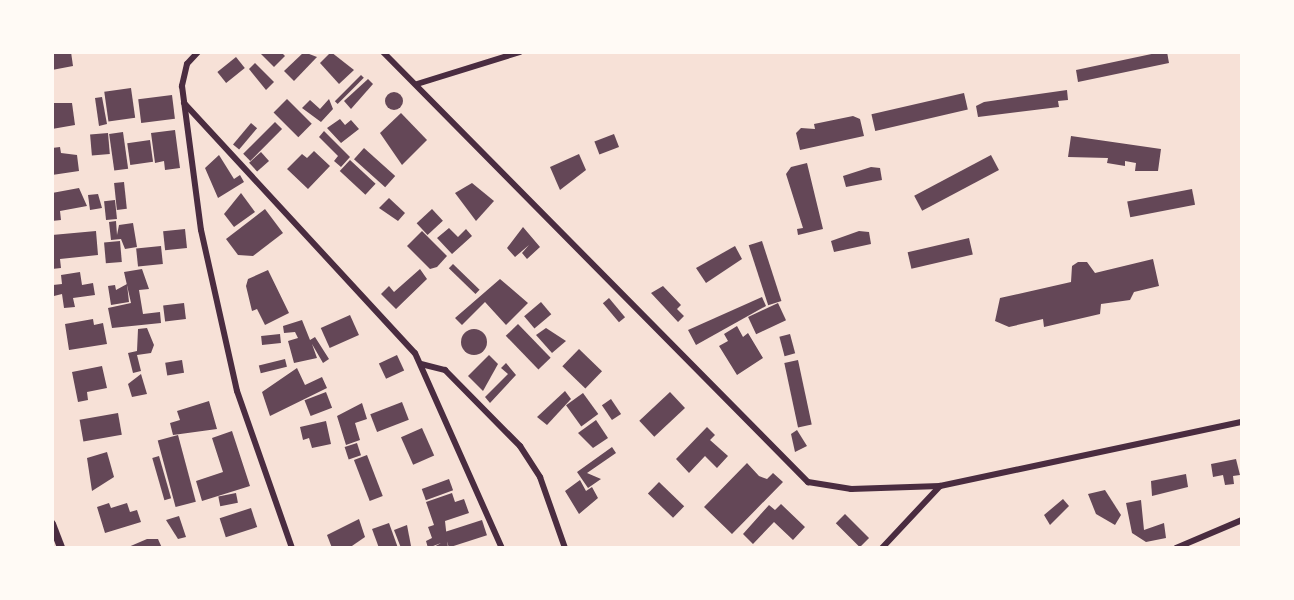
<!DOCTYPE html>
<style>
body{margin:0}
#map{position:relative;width:1294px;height:600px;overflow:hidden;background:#f7e1d7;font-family:"Open Sans",sans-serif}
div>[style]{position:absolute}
.building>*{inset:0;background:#644757;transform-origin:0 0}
.round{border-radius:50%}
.minor>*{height:6px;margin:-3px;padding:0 3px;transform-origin:3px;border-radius:3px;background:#4a2c40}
.tertiary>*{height:8px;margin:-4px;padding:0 4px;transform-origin:4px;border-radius:4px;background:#4a2c40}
span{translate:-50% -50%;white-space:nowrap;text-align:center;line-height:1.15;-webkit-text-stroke:6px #fffaf5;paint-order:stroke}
.frame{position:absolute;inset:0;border:54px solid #fffaf5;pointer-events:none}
</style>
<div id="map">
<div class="building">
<div style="clip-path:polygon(52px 52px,71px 52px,73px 66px,52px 70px)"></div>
<div style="clip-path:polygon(259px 52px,281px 52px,285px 56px,274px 67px)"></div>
<div style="clip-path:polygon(304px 52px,317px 57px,294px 81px,284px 71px)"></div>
<div style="clip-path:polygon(331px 52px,354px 70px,339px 84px,320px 63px)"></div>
<div style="clip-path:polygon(1161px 52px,1167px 52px,1169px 63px,1078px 82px,1076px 70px)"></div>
<div style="left:236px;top:57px;width:14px;height:24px;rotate:51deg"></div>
<div style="clip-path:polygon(255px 63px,274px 82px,266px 90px,249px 69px)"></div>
<div style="left:361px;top:75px;width:4px;height:37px;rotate:45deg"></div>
<div style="clip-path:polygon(368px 79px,373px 84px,351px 109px,344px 101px)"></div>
<div style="left:131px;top:88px;width:30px;height:27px;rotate:82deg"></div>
<div style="clip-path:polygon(1067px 90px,1068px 100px,1058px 101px,1059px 107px,978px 117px,976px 106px,984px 102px)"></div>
<div class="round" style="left:385px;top:92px;width:18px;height:18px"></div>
<div style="left:964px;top:93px;width:17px;height:95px;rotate:77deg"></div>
<div style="left:172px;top:95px;width:24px;height:34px;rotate:83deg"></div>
<div style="clip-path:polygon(102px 97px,107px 124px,99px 126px,95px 98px)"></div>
<div style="left:287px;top:99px;width:35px;height:19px;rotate:45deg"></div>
<div style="clip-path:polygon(329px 99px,333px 109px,321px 122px,302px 108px,310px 100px,320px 109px)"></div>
<div style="clip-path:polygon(52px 103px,72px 103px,75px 125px,52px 129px)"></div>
<div style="clip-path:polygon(401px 113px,427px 140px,402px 165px,380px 133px)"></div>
<div style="clip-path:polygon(853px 116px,860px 119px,864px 136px,800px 150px,796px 133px,801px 128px,815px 129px,814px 124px)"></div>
<div style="clip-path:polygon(340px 119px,345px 125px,351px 120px,359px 129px,341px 143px,327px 128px)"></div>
<div style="left:275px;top:122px;width:10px;height:45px;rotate:45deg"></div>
<div style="left:251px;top:123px;width:8px;height:28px;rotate:40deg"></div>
<div style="clip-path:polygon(175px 130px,180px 168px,165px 170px,164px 161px,155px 163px,151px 133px)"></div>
<div style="clip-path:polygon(324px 131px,350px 157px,341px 167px,334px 161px,338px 156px,319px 137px)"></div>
<div style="left:123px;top:132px;width:37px;height:14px;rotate:82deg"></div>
<div style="left:108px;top:133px;width:21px;height:18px;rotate:85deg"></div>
<div style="left:614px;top:134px;width:14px;height:21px;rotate:69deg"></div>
<div style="clip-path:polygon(1071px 136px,1161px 149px,1158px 171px,1135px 171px,1136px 163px,1125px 161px,1125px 166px,1107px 163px,1108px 158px,1068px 157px)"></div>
<div style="left:150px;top:140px;width:22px;height:23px;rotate:82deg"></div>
<div style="clip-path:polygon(60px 147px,61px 153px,77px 155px,79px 171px,52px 175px,52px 148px)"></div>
<div style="left:364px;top:148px;width:42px;height:15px;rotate:42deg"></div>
<div style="clip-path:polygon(314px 151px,330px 166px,308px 189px,287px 169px,302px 154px,307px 158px)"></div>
<div style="left:261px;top:152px;width:12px;height:16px;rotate:48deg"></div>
<div style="clip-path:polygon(579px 154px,586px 170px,560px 190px,550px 167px)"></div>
<div style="clip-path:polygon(219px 155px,234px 179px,240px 175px,244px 182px,218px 198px,205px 168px)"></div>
<div style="left:991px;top:155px;width:17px;height:87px;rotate:62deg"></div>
<div style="left:350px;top:160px;width:35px;height:15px;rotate:43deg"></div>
<div style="clip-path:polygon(807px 163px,823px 229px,798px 235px,797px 229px,803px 228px,786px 174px,791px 167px)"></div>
<div style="clip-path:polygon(871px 167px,880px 168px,882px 180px,846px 187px,843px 176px)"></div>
<div style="left:124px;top:182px;width:27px;height:10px;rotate:84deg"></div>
<div style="clip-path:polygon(472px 183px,494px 201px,476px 221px,455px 193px)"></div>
<div style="clip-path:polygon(79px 188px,87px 206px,60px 211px,61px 220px,52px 221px,52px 193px)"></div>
<div style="left:1192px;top:189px;width:16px;height:66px;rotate:79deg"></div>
<div style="clip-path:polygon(241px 193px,255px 212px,234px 227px,224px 214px)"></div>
<div style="clip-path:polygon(98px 194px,102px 208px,90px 210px,88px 195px)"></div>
<div style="clip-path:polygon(389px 198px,405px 213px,398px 221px,379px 208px)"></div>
<div style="left:115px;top:200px;width:19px;height:11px;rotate:84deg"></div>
<div style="clip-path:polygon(265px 209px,283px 233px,253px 256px,238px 255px,226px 239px)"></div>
<div style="left:432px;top:209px;width:16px;height:21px;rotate:47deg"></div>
<div style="clip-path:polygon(116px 221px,117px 235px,119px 225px,133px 223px,137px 247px,125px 249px,121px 239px,111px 240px,109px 222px)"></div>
<div style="clip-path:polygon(523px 227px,540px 247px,527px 259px,522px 253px,529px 245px,515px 257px,507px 248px)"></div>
<div style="clip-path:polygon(449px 228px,458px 237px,466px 229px,472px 236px,452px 254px,437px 238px)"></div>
<div style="left:185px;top:229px;width:19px;height:22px;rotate:84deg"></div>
<div style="clip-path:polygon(96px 231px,98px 255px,60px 259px,61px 268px,52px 269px,52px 235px)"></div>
<div style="clip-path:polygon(422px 231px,447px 256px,437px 267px,430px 269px,407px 246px)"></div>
<div style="clip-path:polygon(859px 231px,869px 232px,871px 244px,834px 252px,831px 241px)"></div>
<div style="left:969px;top:238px;width:17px;height:63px;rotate:77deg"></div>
<div style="left:120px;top:241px;width:21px;height:16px;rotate:85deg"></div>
<div style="left:762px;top:241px;width:63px;height:14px;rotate:72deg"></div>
<div style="left:161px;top:246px;width:18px;height:25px;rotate:84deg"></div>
<div style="clip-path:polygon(735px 246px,742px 259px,706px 283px,696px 268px)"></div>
<div style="clip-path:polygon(1153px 259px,1159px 286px,1134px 292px,1130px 300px,1101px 304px,1100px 314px,1044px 327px,1043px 319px,1009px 327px,995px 321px,1000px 298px,1071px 282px,1072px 266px,1078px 262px,1087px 262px,1095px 273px)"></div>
<div style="left:453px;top:264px;width:37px;height:6px;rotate:44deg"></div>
<div style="clip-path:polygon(142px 269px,149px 289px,139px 290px,143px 314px,160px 312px,161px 323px,112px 328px,108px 308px,131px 303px,124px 272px)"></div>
<div style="clip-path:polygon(420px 269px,427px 279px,396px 309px,381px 294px,389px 286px,394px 292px)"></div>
<div style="clip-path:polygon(268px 270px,289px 313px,265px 325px,257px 309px,252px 311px,246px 286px,248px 279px)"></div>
<div style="clip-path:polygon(80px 272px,82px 285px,93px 283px,95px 295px,73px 298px,75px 307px,64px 308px,62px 294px,54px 296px,53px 285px,62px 284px,61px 275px)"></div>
<div style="clip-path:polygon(500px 279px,528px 303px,506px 325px,485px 302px,462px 325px,455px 318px)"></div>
<div style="clip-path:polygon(127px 284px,129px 302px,111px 305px,108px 286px,115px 285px,116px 290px)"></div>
<div style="clip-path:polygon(663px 286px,681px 305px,677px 309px,684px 316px,678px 322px,651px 293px)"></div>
<div style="clip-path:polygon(762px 297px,766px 306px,696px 345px,688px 330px)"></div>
<div style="left:609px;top:298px;width:25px;height:8px;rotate:50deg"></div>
<div style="left:541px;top:302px;width:16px;height:22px;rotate:50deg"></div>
<div style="left:184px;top:303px;width:16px;height:21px;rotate:83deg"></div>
<div style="left:778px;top:303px;width:19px;height:33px;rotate:65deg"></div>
<div style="left:350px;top:315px;width:22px;height:32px;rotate:66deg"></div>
<div style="clip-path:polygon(93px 319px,94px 325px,103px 323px,107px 344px,69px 350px,65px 324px)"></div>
<div style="clip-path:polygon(302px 320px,310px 340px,315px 337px,329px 359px,323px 363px,312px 344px,317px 358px,294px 363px,288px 341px,298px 338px,295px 332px,284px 333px,283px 326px)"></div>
<div style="left:518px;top:324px;width:47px;height:17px;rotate:46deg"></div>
<div style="clip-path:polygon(737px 326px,743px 337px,748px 333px,763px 358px,737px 375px,719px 346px,728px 341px,724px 334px)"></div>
<div style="clip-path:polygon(147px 328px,154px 345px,151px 353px,137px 355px,141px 371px,133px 373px,128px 353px,137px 351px,138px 329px)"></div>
<div style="clip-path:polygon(546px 328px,566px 341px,552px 353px,536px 335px)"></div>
<div class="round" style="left:461px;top:329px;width:26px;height:26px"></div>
<div style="left:280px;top:334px;width:9px;height:19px;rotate:84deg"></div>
<div style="left:790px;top:334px;width:20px;height:11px;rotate:75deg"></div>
<div style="left:579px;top:349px;width:32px;height:24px;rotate:44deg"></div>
<div style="left:397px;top:355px;width:17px;height:20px;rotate:65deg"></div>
<div style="clip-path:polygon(489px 355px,498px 364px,483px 391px,468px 376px)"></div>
<div style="left:285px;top:359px;width:8px;height:27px;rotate:76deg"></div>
<div style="left:182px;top:360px;width:13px;height:17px;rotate:81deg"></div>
<div style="left:798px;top:360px;width:66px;height:14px;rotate:78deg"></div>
<div style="clip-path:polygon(506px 363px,516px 375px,490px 403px,485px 397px,508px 374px,501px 368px)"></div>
<div style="clip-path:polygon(102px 366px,107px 388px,87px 392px,88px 400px,78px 402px,72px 372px)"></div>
<div style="clip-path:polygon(297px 368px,305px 385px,322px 377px,327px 388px,270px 416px,262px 392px)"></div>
<div style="clip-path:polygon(141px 374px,147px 394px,132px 397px,128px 384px)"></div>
<div style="clip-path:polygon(565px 391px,571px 399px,547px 425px,537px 417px)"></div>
<div style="left:326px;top:392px;width:17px;height:23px;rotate:69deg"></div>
<div style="left:670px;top:392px;width:22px;height:42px;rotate:47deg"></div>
<div style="left:583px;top:393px;width:26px;height:21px;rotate:54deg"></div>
<div style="left:611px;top:399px;width:18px;height:11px;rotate:56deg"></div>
<div style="clip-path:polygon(209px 401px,217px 429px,173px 435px,170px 423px,180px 420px,177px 411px)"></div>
<div style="left:402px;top:402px;width:19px;height:34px;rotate:69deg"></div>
<div style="clip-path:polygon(362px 403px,367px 419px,355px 423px,360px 440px,346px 445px,337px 416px)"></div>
<div style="left:118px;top:413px;width:22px;height:39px;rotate:80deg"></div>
<div style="clip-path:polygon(596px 420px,608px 438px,593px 448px,578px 433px)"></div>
<div style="clip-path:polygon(326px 421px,331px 444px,312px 448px,309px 438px,303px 440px,300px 427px)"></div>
<div style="clip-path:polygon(707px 427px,715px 435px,710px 440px,728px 456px,717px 468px,705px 456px,689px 473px,676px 459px)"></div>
<div style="left:422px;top:428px;width:30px;height:23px;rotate:66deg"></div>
<div style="clip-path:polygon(797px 430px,807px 446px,795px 452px,791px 434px)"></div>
<div style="clip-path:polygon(232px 431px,250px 486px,202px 501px,196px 481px,223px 472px,212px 438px)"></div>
<div style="left:178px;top:435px;width:69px;height:21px;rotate:75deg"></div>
<div style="left:357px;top:443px;width:13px;height:13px;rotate:72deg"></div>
<div style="clip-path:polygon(612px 447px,616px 453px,587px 473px,601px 479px,588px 488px,577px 472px)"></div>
<div style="clip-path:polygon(107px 452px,114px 477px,92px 491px,87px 458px)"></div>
<div style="left:367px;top:455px;width:44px;height:14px;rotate:69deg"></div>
<div style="left:159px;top:456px;width:44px;height:7px;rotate:74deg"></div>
<div style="clip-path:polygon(1236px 459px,1240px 475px,1233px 476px,1234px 484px,1225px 485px,1223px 475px,1213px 477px,1211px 464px)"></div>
<div style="clip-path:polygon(747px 463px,759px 476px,767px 479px,773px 473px,783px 482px,732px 534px,704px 507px)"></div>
<div style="clip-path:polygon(1186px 474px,1188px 487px,1152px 496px,1151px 481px)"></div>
<div style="left:449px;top:479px;width:12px;height:29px;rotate:70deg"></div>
<div style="clip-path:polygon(580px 480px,586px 491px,592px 487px,598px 498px,579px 514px,565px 491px)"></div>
<div style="left:659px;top:482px;width:35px;height:16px;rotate:44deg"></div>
<div style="clip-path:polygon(1105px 490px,1121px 515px,1115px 525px,1096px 514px,1088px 494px)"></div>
<div style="left:236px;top:493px;width:10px;height:18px;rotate:79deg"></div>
<div style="clip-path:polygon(452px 493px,455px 502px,464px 499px,469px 513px,445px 521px,448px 548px,432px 548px,441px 543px,428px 548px,426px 541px,432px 538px,428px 527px,434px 525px,426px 502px)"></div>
<div style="clip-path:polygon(1063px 499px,1069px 506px,1050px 525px,1044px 515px)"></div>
<div style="clip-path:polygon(1141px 500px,1144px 530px,1164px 523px,1166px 538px,1146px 542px,1132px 533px,1126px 503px)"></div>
<div style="clip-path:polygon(109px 503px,111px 508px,127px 503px,130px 512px,137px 510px,141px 522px,105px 533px,97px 507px)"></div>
<div style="clip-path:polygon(781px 504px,805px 527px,793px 540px,774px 522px,753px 544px,743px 534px,769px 505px,775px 510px)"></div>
<div style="left:251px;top:508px;width:20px;height:33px;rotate:72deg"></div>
<div style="left:845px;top:514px;width:34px;height:13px;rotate:45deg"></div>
<div style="clip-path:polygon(179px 516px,186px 537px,178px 539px,166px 520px)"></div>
<div style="clip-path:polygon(359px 519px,365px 537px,349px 548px,332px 548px,327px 535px)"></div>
<div style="left:482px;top:520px;width:16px;height:40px;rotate:72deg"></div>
<div style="clip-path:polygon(389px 523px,398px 548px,379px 548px,372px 529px)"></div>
<div style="clip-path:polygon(407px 525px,411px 546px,401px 548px,394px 530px)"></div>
<div style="clip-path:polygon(147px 539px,158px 539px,162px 548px,126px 548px)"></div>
</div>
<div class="minor">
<div style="left:198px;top:52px;width:16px;rotate:133deg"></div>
<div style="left:187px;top:64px;width:23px;rotate:103deg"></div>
<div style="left:182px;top:86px;width:145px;rotate:82.5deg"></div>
<div style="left:201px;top:230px;width:165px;rotate:77.4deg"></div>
<div style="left:237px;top:391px;width:166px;rotate:70.7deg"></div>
<div style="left:383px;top:52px;width:605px;rotate:45.34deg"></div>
<div style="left:808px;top:482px;width:44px;rotate:9.2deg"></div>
<div style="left:851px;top:489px;width:89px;rotate:-1.9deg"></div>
<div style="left:940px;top:486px;width:309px;rotate:-12deg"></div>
<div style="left:417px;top:84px;width:108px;rotate:-17.3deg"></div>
<div style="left:184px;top:103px;width:340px;rotate:47.3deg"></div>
<div style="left:415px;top:353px;width:214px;rotate:66deg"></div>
<div style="left:421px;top:364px;width:25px;rotate:14deg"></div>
<div style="left:445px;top:370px;width:107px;rotate:45.4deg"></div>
<div style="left:520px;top:446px;width:37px;rotate:57deg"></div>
<div style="left:540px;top:477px;width:75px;rotate:70.6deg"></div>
<div style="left:882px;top:548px;width:85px;rotate:-46.9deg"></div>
<div style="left:1176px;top:548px;width:72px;rotate:-23deg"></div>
</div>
<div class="tertiary">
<div style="left:52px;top:524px;width:26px;rotate:69deg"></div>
</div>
<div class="frame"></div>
</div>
